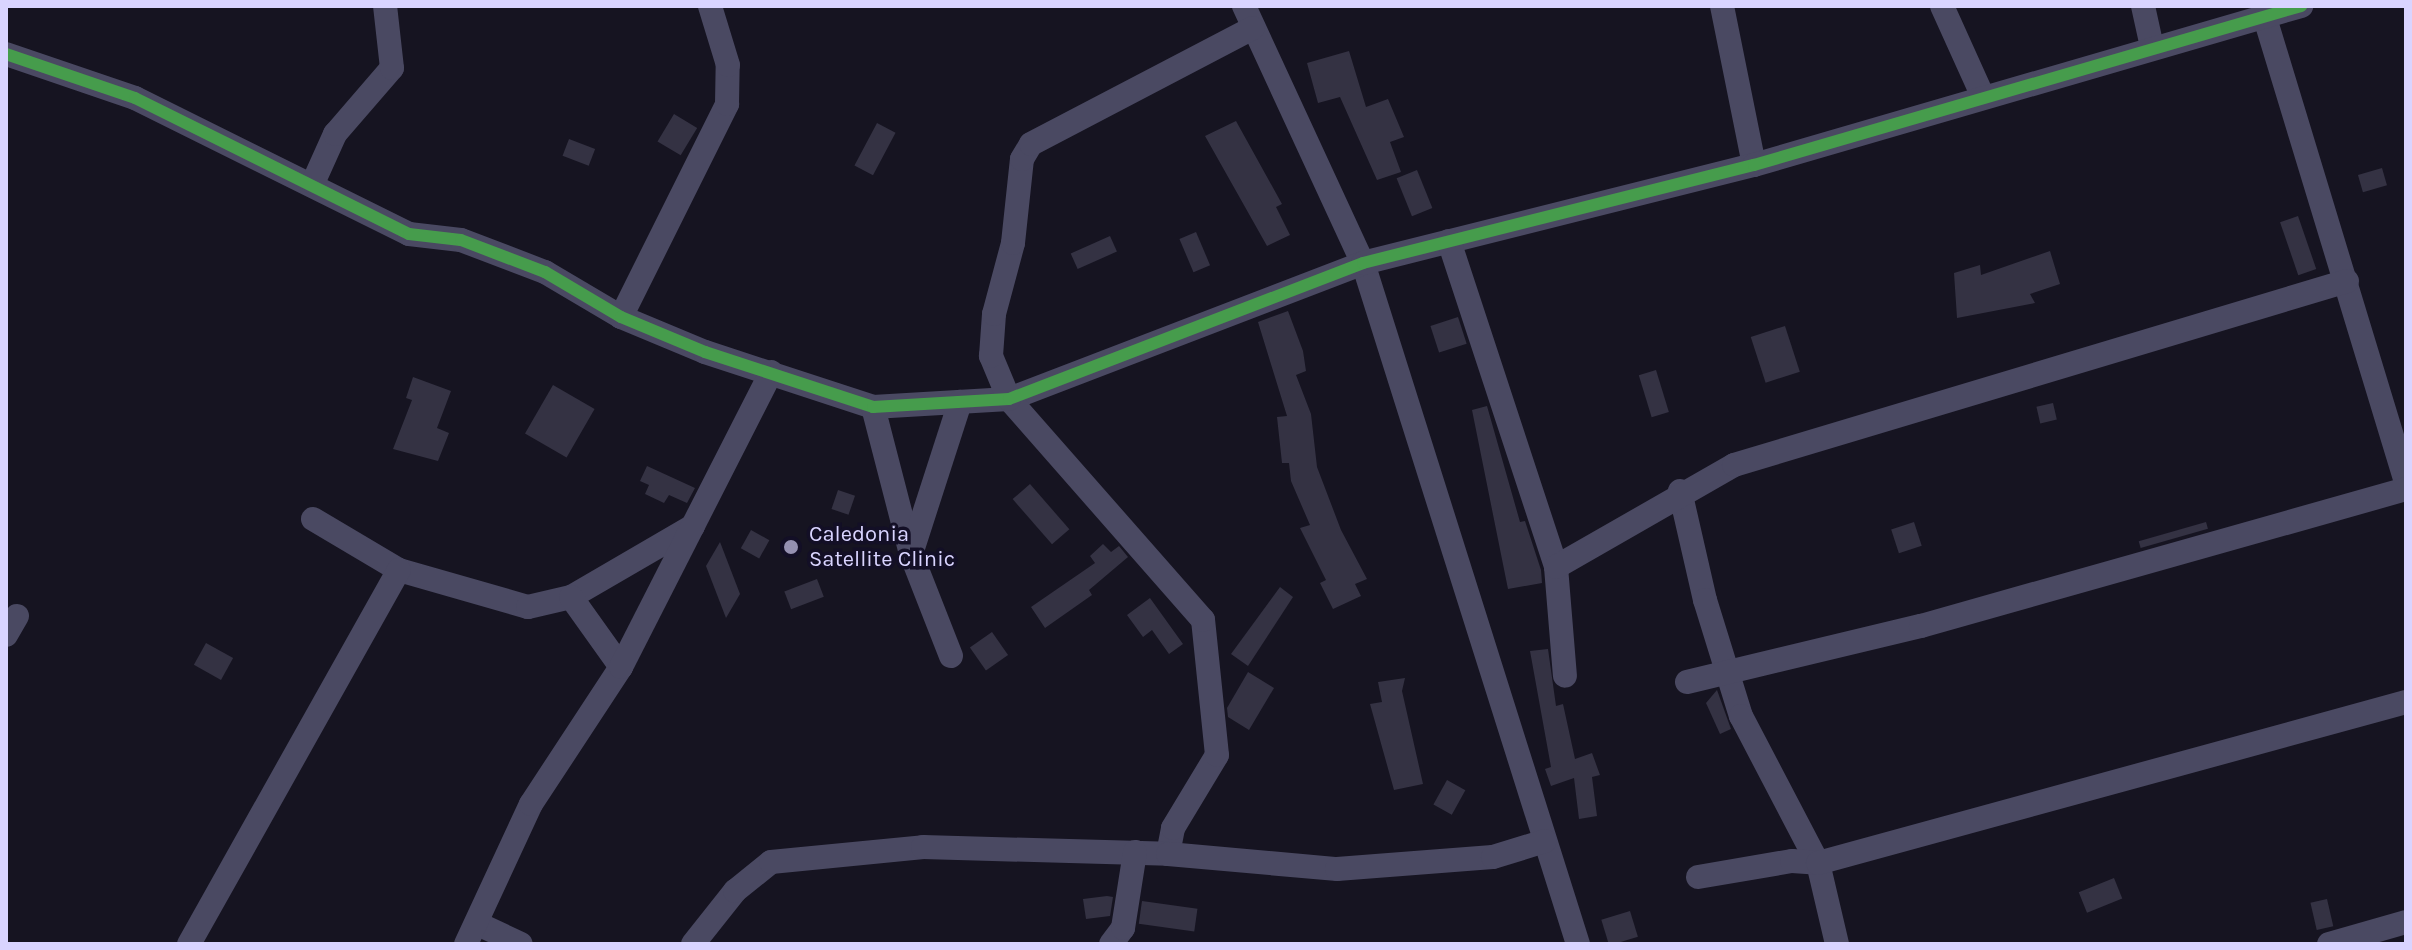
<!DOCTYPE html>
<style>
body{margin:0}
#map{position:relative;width:2412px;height:950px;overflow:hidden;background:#161421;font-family:Karla,sans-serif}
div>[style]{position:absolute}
.building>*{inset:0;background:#343243;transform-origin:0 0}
.minor>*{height:24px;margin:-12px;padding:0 12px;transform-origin:12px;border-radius:12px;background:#4a4962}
.cycleway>*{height:12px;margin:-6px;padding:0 6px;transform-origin:6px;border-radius:6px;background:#469c4c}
.dots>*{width:22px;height:22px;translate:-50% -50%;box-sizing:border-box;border:4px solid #130f26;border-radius:50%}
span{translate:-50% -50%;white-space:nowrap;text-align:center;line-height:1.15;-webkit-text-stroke:7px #130f26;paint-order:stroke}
.poi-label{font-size:22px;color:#d9d4ff}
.left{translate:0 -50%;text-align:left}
.frame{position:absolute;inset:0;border:8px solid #d9d4ff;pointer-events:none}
</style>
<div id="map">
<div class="building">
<div style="clip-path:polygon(1349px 51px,1366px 107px,1388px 99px,1404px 137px,1390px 142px,1401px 172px,1377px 180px,1340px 97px,1318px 103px,1307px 63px)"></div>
<div style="left:674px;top:114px;width:27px;height:32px;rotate:31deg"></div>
<div style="clip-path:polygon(1236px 121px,1282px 204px,1276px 207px,1290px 235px,1267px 246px,1205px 136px)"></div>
<div style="left:877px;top:123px;width:21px;height:48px;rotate:28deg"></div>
<div style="left:569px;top:139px;width:28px;height:18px;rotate:21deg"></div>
<div style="left:2382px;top:168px;width:18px;height:25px;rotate:74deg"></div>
<div style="left:1417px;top:170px;width:41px;height:22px;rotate:68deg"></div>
<div style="left:2298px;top:216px;width:56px;height:19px;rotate:71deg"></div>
<div style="left:1196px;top:232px;width:36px;height:18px;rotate:67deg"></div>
<div style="left:1110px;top:236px;width:17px;height:43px;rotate:66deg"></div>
<div style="clip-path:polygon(2050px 251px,2060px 284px,2030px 294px,2035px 303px,1957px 318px,1954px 273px,1980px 265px,1981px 275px)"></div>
<div style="clip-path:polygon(1288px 311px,1303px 351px,1306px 371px,1296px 375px,1311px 414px,1317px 467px,1341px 530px,1367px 579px,1355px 584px,1361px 596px,1333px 609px,1320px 583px,1326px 580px,1300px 528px,1310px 525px,1291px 481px,1289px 463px,1282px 463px,1277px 417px,1287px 416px,1258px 322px)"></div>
<div style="left:1458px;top:317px;width:28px;height:29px;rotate:72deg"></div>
<div style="left:1785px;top:326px;width:48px;height:36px;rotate:72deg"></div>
<div style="left:1656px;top:370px;width:44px;height:18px;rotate:73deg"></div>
<div style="clip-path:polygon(413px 377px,451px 391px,437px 428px,449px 433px,438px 461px,393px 449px,412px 400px,406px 398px)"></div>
<div style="left:553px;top:385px;width:48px;height:56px;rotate:30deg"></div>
<div style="left:2053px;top:403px;width:17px;height:17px;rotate:77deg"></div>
<div style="clip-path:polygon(1487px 406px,1520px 522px,1525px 521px,1541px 570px,1542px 583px,1508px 589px,1472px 410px)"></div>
<div style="clip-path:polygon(647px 466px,695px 488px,687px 503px,669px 495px,664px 503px,645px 494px,649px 485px,640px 481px)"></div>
<div style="left:1030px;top:484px;width:60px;height:23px;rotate:49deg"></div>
<div style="left:838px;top:490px;width:18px;height:20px;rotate:19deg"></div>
<div style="left:1914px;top:522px;width:25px;height:24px;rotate:72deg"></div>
<div style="left:2206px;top:522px;width:7px;height:70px;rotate:74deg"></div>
<div style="left:751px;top:530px;width:21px;height:21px;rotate:29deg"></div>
<div style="clip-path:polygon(720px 542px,740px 594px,726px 618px,706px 566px)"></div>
<div style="clip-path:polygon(1103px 544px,1111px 552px,1119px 546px,1128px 557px,1089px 590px,1092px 595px,1045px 628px,1031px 607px,1095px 563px,1090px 556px)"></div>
<div style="left:817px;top:579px;width:19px;height:35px;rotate:69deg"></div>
<div style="clip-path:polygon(1280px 587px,1293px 597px,1248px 666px,1231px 654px)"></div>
<div style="clip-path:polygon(1150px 598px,1183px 644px,1169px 654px,1152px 630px,1143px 637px,1127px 615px)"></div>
<div style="left:992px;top:632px;width:28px;height:27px;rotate:55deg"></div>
<div style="left:206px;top:643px;width:31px;height:25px;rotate:29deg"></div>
<div style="clip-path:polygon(1548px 649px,1556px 706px,1563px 704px,1575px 759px,1592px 753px,1600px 775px,1592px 777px,1597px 816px,1579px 819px,1574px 778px,1551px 786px,1545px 769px,1551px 767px,1530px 651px)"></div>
<div style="clip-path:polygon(1248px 672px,1274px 688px,1249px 730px,1228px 717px,1227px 708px)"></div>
<div style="clip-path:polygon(1405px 678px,1402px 691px,1423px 784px,1394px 790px,1370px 704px,1382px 702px,1378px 682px)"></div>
<div style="clip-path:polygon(1717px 690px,1731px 729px,1720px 734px,1706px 703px)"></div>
<div style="left:1447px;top:780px;width:21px;height:28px;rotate:29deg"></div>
<div style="left:2114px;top:878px;width:22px;height:38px;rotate:68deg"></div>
<div style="clip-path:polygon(1107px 896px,1113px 897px,1110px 916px,1086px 919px,1083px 899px)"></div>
<div style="left:2327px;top:899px;width:28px;height:17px;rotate:77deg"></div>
<div style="left:1142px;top:901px;width:56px;height:23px;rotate:8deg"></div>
<div style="left:1630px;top:911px;width:27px;height:30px;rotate:73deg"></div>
</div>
<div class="minor">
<div style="left:1244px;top:6px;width:283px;rotate:65.2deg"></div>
<div style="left:1363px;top:263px;width:714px;rotate:72.48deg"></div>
<div style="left:1722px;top:6px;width:162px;rotate:78.6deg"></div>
<div style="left:1942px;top:6px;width:100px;rotate:65.7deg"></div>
<div style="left:2143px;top:6px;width:42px;rotate:77.6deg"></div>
<div style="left:2265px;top:18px;width:486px;rotate:73.1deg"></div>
<div style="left:6px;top:54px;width:136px;rotate:18.8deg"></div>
<div style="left:135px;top:98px;width:306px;rotate:26.4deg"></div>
<div style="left:409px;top:234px;width:52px;rotate:6.6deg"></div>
<div style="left:461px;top:240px;width:90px;rotate:20.9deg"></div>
<div style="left:545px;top:272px;width:88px;rotate:30.6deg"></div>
<div style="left:621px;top:317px;width:91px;rotate:22.6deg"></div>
<div style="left:705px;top:352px;width:177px;rotate:18.1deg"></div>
<div style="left:873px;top:407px;width:136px;rotate:-3.4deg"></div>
<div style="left:1009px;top:399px;width:379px;rotate:-21deg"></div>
<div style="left:1363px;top:263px;width:403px;rotate:-14.1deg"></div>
<div style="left:1754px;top:165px;width:570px;rotate:-16.21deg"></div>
<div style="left:313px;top:183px;width:54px;rotate:-65.8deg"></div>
<div style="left:335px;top:134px;width:87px;rotate:-49.2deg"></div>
<div style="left:392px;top:68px;width:62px;rotate:-96.4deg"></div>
<div style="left:1449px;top:241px;width:343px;rotate:71.8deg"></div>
<div style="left:1556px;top:567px;width:109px;rotate:85.3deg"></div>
<div style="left:621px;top:317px;width:238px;rotate:-63.5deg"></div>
<div style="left:727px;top:104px;width:39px;rotate:-89deg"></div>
<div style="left:728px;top:65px;width:62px;rotate:-107deg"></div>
<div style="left:873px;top:407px;width:152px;rotate:75.5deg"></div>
<div style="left:1680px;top:491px;width:112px;rotate:77.1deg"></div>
<div style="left:1705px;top:600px;width:121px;rotate:72.8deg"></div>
<div style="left:1741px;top:716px;width:166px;rotate:62.4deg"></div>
<div style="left:1818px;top:863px;width:83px;rotate:76.8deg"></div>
<div style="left:313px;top:519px;width:100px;rotate:30.7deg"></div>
<div style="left:399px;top:570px;width:134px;rotate:16deg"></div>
<div style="left:528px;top:607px;width:44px;rotate:-13.1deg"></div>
<div style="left:571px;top:597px;width:141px;rotate:-30.2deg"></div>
<div style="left:1556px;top:567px;width:205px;rotate:-29.8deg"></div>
<div style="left:1734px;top:465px;width:640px;rotate:-16.71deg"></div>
<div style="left:571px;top:597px;width:86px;rotate:54.5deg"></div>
<div style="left:6px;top:635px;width:22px;rotate:-60deg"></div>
<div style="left:951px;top:656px;width:110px;rotate:-111.4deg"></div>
<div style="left:911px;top:554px;width:160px;rotate:-72.1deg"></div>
<div style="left:1687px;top:682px;width:241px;rotate:-13.5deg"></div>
<div style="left:1921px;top:626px;width:504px;rotate:-15.77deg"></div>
<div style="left:1168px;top:854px;width:26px;rotate:-79deg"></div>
<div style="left:1173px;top:828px;width:85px;rotate:-58.9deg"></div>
<div style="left:1217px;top:755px;width:136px;rotate:-95.9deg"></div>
<div style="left:1203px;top:620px;width:294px;rotate:-131.3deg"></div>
<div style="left:1009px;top:399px;width:47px;rotate:-112.7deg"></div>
<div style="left:991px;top:356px;width:42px;rotate:-85.9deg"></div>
<div style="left:994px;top:314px;width:73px;rotate:-75deg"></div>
<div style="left:1013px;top:243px;width:84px;rotate:-83.9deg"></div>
<div style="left:1022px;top:159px;width:17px;rotate:-59deg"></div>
<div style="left:1031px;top:144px;width:250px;rotate:-27.6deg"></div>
<div style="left:1698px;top:877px;width:95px;rotate:-9.7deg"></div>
<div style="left:1792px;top:861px;width:26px;rotate:4deg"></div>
<div style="left:1818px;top:863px;width:610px;rotate:-15.31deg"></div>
<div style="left:478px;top:924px;width:47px;rotate:24.9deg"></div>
<div style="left:189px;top:944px;width:429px;rotate:-60.7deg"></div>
<div style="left:466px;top:944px;width:154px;rotate:-65.1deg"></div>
<div style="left:531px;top:804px;width:164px;rotate:-56.7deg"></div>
<div style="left:621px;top:667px;width:331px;rotate:-63deg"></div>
<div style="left:693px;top:944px;width:68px;rotate:-51.6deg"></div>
<div style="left:735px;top:891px;width:46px;rotate:-38.9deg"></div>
<div style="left:771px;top:862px;width:153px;rotate:-5.6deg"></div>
<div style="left:923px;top:847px;width:245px;rotate:1.6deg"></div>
<div style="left:1168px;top:854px;width:170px;rotate:5.1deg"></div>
<div style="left:1337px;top:869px;width:156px;rotate:-4.4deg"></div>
<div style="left:1493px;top:857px;width:54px;rotate:-17.1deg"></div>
<div style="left:1111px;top:944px;width:20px;rotate:-53deg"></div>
<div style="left:1123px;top:928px;width:77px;rotate:-81deg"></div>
<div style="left:2329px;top:944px;width:80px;rotate:-15.9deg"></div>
</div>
<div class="cycleway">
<div style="left:6px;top:54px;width:136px;rotate:18.8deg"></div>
<div style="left:135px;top:98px;width:306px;rotate:26.4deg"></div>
<div style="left:409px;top:234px;width:52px;rotate:6.6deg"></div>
<div style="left:461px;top:240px;width:90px;rotate:20.9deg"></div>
<div style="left:545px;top:272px;width:88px;rotate:30.6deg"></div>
<div style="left:621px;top:317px;width:91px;rotate:22.6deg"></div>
<div style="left:705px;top:352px;width:177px;rotate:18.1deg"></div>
<div style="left:873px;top:407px;width:136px;rotate:-3.4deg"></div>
<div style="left:1009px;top:399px;width:379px;rotate:-21deg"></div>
<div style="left:1363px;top:263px;width:403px;rotate:-14.1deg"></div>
<div style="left:1754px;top:165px;width:570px;rotate:-16.21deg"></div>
</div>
<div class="dots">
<div style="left:791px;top:547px;background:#9591b1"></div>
</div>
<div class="poi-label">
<span class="left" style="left:809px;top:547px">Caledonia<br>Satellite Clinic</span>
</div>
<div class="frame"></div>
</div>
